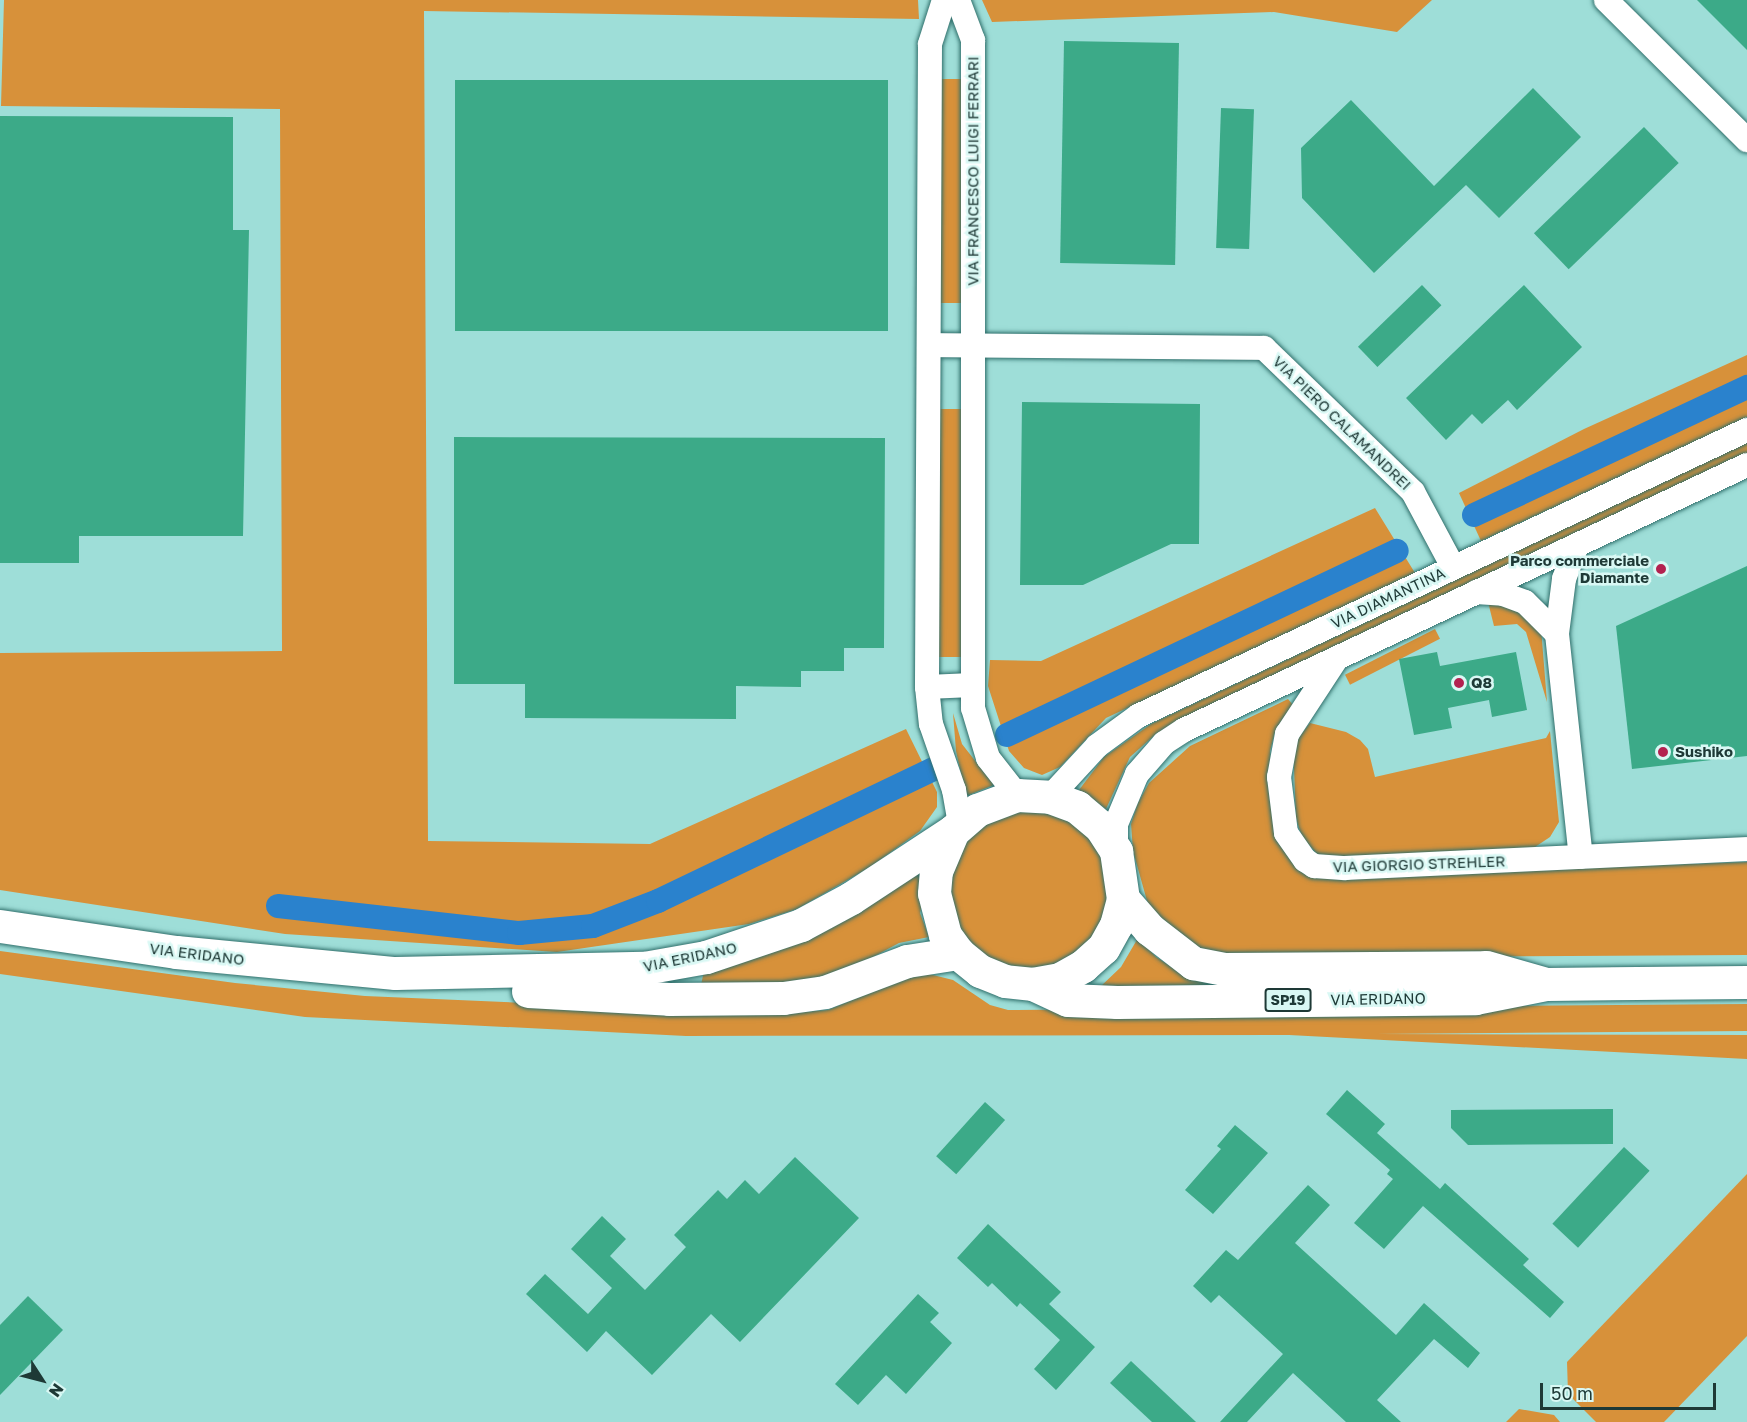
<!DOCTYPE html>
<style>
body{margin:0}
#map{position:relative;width:1747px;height:1422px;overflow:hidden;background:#9eded8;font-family:"Golos Text",sans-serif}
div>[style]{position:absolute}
.green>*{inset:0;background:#d7913a;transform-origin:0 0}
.canal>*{height:24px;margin:-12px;padding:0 12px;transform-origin:12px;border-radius:12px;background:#2a82cd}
.building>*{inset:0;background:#3caa88;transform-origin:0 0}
.roads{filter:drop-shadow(0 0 2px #306f6b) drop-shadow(0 0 2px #306f6b)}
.minor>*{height:24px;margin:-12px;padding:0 12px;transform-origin:12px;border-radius:12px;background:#fff}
.primary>*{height:33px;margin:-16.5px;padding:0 16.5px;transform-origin:16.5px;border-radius:16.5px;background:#fff}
.dots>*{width:16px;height:16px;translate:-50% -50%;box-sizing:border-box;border:3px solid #d9f8f4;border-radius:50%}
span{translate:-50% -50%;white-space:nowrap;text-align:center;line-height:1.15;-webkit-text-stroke:5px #d9f8f4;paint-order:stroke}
.shield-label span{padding:2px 4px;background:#d9f8f4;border:2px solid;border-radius:4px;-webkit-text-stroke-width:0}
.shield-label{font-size:14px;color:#1e3936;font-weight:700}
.street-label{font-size:15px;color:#1e3936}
.poi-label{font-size:15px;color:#1e3936;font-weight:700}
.right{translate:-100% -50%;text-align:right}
.left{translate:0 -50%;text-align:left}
.north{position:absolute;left:12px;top:1350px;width:60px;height:60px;-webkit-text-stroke:4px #d9f8f4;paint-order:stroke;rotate:126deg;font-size:16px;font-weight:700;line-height:24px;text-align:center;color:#1e3936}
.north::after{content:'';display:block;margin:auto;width:21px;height:27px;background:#1e3936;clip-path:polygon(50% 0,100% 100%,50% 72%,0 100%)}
.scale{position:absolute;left:1540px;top:1383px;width:176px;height:27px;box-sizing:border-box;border:3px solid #1e3936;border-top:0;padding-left:8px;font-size:18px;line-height:21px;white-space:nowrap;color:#1e3936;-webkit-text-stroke:4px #d9f8f4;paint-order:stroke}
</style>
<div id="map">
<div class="green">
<div style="clip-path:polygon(4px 0,918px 0,919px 19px,424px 11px,428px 841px,650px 844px,906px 729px,937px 792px,937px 807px,920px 831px,870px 867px,797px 909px,749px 924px,557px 952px,285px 934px,0 890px,0 653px,282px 651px,280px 109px,1px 106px)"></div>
<div style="clip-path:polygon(982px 0,1432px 0,1397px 32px,1274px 12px,992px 22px)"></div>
<div style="left:938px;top:79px;width:30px;height:224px"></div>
<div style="clip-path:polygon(1747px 355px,1747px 417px,1481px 541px,1459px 493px,1584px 429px)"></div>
<div style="left:935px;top:409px;width:33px;height:248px"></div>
<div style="clip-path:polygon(1747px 442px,1747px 454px,1157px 733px,1130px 757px,1106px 809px,1079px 790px,1104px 757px,1151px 724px)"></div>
<div style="clip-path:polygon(1375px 508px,1415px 573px,1106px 718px,1060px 767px,1042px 775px,1024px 768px,1009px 751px,988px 686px,990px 660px,1041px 661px)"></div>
<div style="clip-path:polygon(1504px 600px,1541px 628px,1547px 702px,1526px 632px,1517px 624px,1494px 626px,1488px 602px)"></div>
<div style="left:1435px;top:629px;width:11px;height:101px;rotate:63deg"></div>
<div style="clip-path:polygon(1288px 699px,1294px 706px,1275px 732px,1270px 751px,1275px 824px,1335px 877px,1747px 862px,1747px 955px,1258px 958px,1227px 957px,1192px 945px,1149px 908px,1133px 851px,1131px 824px,1138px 803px,1149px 783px,1190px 746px)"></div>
<div style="clip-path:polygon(953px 713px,962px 744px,994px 785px,966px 796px,956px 751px)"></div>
<div style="clip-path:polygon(1310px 723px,1346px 732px,1360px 740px,1368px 749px,1375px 777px,1546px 738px,1550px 731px,1559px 822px,1550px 837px,1532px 849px,1330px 859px,1318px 855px,1302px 837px,1296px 818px,1293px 745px)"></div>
<div style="clip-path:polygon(1050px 805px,1097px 834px,1112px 915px,1079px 960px,1026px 974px,974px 954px,946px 906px,954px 850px,994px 811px)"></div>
<div style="clip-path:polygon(933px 853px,920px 913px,929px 937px,899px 943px,847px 971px,817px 981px,701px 985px,704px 971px)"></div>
<div style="clip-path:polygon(1138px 938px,1156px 957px,1175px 969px,1258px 984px,1100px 987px,1121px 967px)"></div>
<div style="clip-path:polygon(0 951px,235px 983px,365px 996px,777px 1014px,828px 1010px,921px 972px,953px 980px,990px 1005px,1008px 1010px,1747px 1004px,1747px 1031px,1375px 1034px,1747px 1035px,1747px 1059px,1289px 1035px,686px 1036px,305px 1017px,0 974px)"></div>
<div style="clip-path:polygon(1747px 1174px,1747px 1336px,1664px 1422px,1596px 1422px,1568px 1394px,1567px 1362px)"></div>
<div style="clip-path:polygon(1519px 1409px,1554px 1415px,1560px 1422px,1506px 1422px)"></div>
</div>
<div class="canal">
<div style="left:1474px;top:515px;width:302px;rotate:-25.1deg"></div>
<div style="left:1007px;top:735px;width:431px;rotate:-25.3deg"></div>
<div style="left:278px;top:906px;width:243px;rotate:6.4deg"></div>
<div style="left:519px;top:933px;width:74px;rotate:-5.4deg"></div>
<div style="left:593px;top:926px;width:70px;rotate:-21deg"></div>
<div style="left:658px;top:901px;width:304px;rotate:-25.6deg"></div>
</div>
<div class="building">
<div style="clip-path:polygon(1697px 0,1747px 0,1747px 50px)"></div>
<div style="left:1064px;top:41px;width:115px;height:222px;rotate:1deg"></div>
<div style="left:455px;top:80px;width:433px;height:251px"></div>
<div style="clip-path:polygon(1533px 88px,1581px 137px,1499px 218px,1466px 185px,1374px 273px,1302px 198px,1301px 148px,1351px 100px,1434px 186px)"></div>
<div style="left:1221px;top:108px;width:33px;height:140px;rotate:2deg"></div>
<div style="clip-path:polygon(0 116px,233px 117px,233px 230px,249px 230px,243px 536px,79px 536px,79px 563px,0 563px)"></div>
<div style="left:1644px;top:127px;width:50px;height:153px;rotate:46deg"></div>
<div style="left:1422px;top:285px;width:28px;height:89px;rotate:46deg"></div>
<div style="clip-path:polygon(1524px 285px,1582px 347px,1517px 410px,1508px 400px,1482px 424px,1472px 414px,1446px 440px,1406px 398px)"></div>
<div style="clip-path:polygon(1022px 402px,1200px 404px,1199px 544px,1171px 544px,1083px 585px,1020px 585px)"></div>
<div style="clip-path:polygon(454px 437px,885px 438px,884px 648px,844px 648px,844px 671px,801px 671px,801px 687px,736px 686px,736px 719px,525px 718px,525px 684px,454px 684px)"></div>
<div style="clip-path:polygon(1747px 566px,1747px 756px,1632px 769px,1616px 626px)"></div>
<div style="clip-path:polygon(1437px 652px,1440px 666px,1516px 652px,1527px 710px,1492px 717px,1489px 700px,1448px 708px,1452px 728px,1414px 735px,1399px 659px)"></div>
<div style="clip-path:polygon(1347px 1090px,1385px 1124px,1377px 1133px,1440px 1189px,1445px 1183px,1529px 1259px,1523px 1265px,1564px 1302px,1550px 1318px,1423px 1206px,1384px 1249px,1354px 1223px,1393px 1179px,1387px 1174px,1390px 1170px,1326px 1114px)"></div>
<div style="left:985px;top:1102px;width:27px;height:73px;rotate:42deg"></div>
<div style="clip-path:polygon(1613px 1109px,1613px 1144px,1468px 1145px,1451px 1128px,1451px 1110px)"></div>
<div style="clip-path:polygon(1235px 1125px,1268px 1153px,1213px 1214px,1185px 1190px,1221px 1149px,1217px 1146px)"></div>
<div style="left:1624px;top:1147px;width:35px;height:105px;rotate:43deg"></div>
<div style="clip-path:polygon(795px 1157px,859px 1218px,740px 1342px,711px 1314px,652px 1375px,606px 1331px,587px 1352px,526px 1294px,545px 1274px,588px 1314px,612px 1288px,571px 1249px,602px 1216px,626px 1239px,610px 1256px,645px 1290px,686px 1247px,674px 1235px,718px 1190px,727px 1199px,745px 1180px,759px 1194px)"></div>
<div style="clip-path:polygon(1308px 1185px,1330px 1205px,1295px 1243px,1396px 1335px,1424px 1303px,1480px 1353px,1468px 1368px,1434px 1339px,1377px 1400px,1401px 1422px,1346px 1422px,1293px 1373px,1247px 1422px,1220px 1422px,1283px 1354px,1219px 1295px,1211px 1303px,1193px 1286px,1226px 1250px,1238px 1260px)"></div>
<div style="clip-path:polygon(988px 1224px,1061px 1292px,1049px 1304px,1095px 1347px,1056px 1390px,1034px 1369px,1060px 1340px,1020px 1303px,1017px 1307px,992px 1283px,988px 1287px,957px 1258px)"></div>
<div style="clip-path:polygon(918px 1294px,939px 1313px,930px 1322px,952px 1343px,906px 1394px,886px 1375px,858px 1405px,835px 1384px)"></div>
<div style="clip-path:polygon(28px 1296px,63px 1330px,0 1395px,0 1325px)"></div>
<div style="clip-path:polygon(1131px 1361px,1196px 1422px,1152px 1422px,1110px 1383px)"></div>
</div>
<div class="roads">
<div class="minor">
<div style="left:944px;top:0;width:46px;rotate:107.7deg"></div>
<div style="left:930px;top:44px;width:643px;rotate:90.27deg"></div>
<div style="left:927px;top:687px;width:37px;rotate:84deg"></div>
<div style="left:931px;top:724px;width:70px;rotate:70.8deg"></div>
<div style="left:954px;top:790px;width:35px;rotate:80deg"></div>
<div style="left:958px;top:0;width:43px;rotate:69.4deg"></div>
<div style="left:973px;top:40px;width:668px;rotate:90deg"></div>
<div style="left:973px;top:708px;width:52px;rotate:73.3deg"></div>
<div style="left:988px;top:758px;width:47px;rotate:51.9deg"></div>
<div style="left:1606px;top:0;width:199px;rotate:44.8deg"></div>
<div style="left:929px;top:345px;width:335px;rotate:0.5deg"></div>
<div style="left:1264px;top:348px;width:207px;rotate:44deg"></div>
<div style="left:1413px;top:492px;width:85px;rotate:61.9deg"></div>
<div style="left:1577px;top:545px;width:36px;rotate:111deg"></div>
<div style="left:1564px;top:579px;width:55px;rotate:97.3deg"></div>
<div style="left:1557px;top:634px;width:224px;rotate:83.9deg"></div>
<div style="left:1476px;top:592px;width:27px;rotate:4deg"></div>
<div style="left:1503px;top:594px;width:23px;rotate:20deg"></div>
<div style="left:1525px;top:602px;width:45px;rotate:45deg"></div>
<div style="left:1337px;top:658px;width:91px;rotate:123.3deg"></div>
<div style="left:1287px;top:734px;width:44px;rotate:100.5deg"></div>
<div style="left:1279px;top:777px;width:56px;rotate:82.9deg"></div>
<div style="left:1286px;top:833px;width:33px;rotate:55deg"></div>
<div style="left:1305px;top:860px;width:11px;rotate:34deg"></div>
<div style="left:1314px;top:866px;width:32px;rotate:4deg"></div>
<div style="left:1346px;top:868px;width:401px;rotate:-2.7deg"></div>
<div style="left:927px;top:687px;width:45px;rotate:-2.5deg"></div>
<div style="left:1050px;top:797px;width:69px;rotate:-47.3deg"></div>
<div style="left:1097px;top:746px;width:51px;rotate:-36.2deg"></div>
<div style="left:1138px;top:716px;width:673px;rotate:-25.16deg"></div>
<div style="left:1116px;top:851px;width:27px;rotate:-90deg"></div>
<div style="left:1116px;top:824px;width:54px;rotate:-67.2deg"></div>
<div style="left:1137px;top:774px;width:41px;rotate:-48.9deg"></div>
<div style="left:1164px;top:743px;width:24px;rotate:-33deg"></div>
<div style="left:1184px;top:730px;width:622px;rotate:-25.21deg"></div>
</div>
<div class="primary">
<div style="left:1123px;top:899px;width:27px;rotate:105deg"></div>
<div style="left:1116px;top:925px;width:26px;rotate:119deg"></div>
<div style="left:1103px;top:948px;width:27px;rotate:138deg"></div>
<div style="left:1083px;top:966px;width:26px;rotate:151deg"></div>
<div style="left:1060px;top:979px;width:27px;rotate:170deg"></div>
<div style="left:1033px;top:984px;width:28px;rotate:-174deg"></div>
<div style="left:1005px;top:981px;width:27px;rotate:-158deg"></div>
<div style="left:980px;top:971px;width:28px;rotate:-141deg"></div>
<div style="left:958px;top:953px;width:22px;rotate:-126deg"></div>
<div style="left:945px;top:935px;width:43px;rotate:-104.7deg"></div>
<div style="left:934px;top:893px;width:22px;rotate:-85deg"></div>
<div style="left:936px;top:871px;width:43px;rotate:-67deg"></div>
<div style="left:953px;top:831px;width:32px;rotate:-41deg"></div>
<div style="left:977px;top:810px;width:43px;rotate:-20.6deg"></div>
<div style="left:1017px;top:795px;width:33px;rotate:3deg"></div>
<div style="left:1050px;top:797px;width:29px;rotate:20deg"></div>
<div style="left:1077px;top:807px;width:30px;rotate:40deg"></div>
<div style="left:1100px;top:826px;width:30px;rotate:57deg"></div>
<div style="left:1116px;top:851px;width:49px;rotate:81.7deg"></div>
<div style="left:1123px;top:899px;width:40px;rotate:49deg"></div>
<div style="left:1149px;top:929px;width:56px;rotate:37.7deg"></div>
<div style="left:1193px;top:963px;width:33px;rotate:11deg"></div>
<div style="left:1225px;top:969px;width:261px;rotate:-0.4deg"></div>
<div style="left:1486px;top:967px;width:62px;rotate:15.8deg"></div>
<div style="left:0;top:926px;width:178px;rotate:8.4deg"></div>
<div style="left:176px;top:952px;width:220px;rotate:5.5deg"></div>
<div style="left:395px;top:973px;width:249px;rotate:-1.2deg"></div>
<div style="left:644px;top:968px;width:63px;rotate:-10.1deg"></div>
<div style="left:706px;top:957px;width:100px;rotate:-18.6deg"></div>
<div style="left:801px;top:925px;width:57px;rotate:-28.4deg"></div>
<div style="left:851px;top:898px;width:122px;rotate:-33.3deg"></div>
<div style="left:1033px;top:984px;width:38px;rotate:25deg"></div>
<div style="left:1068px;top:1000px;width:49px;rotate:2.3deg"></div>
<div style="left:1117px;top:1002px;width:358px;rotate:-0.6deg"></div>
<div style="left:1475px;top:998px;width:72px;rotate:-11.2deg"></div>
<div style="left:1546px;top:984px;width:201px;rotate:-0.6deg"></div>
<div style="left:528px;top:991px;width:141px;rotate:3.2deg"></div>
<div style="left:669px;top:999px;width:114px;rotate:-0.5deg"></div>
<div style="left:783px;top:998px;width:42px;rotate:-8.1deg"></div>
<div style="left:825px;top:992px;width:88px;rotate:-20.7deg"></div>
<div style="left:907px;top:961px;width:52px;rotate:-8.9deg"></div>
</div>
</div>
<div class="dots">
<div style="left:1661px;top:569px;background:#b32250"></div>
<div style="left:1459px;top:683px;background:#b32250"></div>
<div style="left:1663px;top:752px;background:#b32250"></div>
</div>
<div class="shield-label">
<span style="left:1288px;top:1000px">SP19</span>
</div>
<div class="street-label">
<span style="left:973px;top:171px;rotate:-90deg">VIA FRANCESCO LUIGI FERRARI</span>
<span style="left:1342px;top:423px;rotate:44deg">VIA PIERO CALAMANDREI</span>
<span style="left:1388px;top:598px;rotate:-25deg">VIA DIAMANTINA</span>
<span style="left:1419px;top:864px;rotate:-2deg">VIA GIORGIO STREHLER</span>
<span style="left:197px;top:954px;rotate:7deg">VIA ERIDANO</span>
<span style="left:690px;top:957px;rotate:-12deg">VIA ERIDANO</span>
<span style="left:1378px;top:999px;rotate:-1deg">VIA ERIDANO</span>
</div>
<div class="poi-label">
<span class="right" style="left:1649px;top:569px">Parco commerciale<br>Diamante</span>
<span class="left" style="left:1471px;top:683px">Q8</span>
<span class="left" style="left:1675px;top:752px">Sushiko</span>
</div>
<div class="north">N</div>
<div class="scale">50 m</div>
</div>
